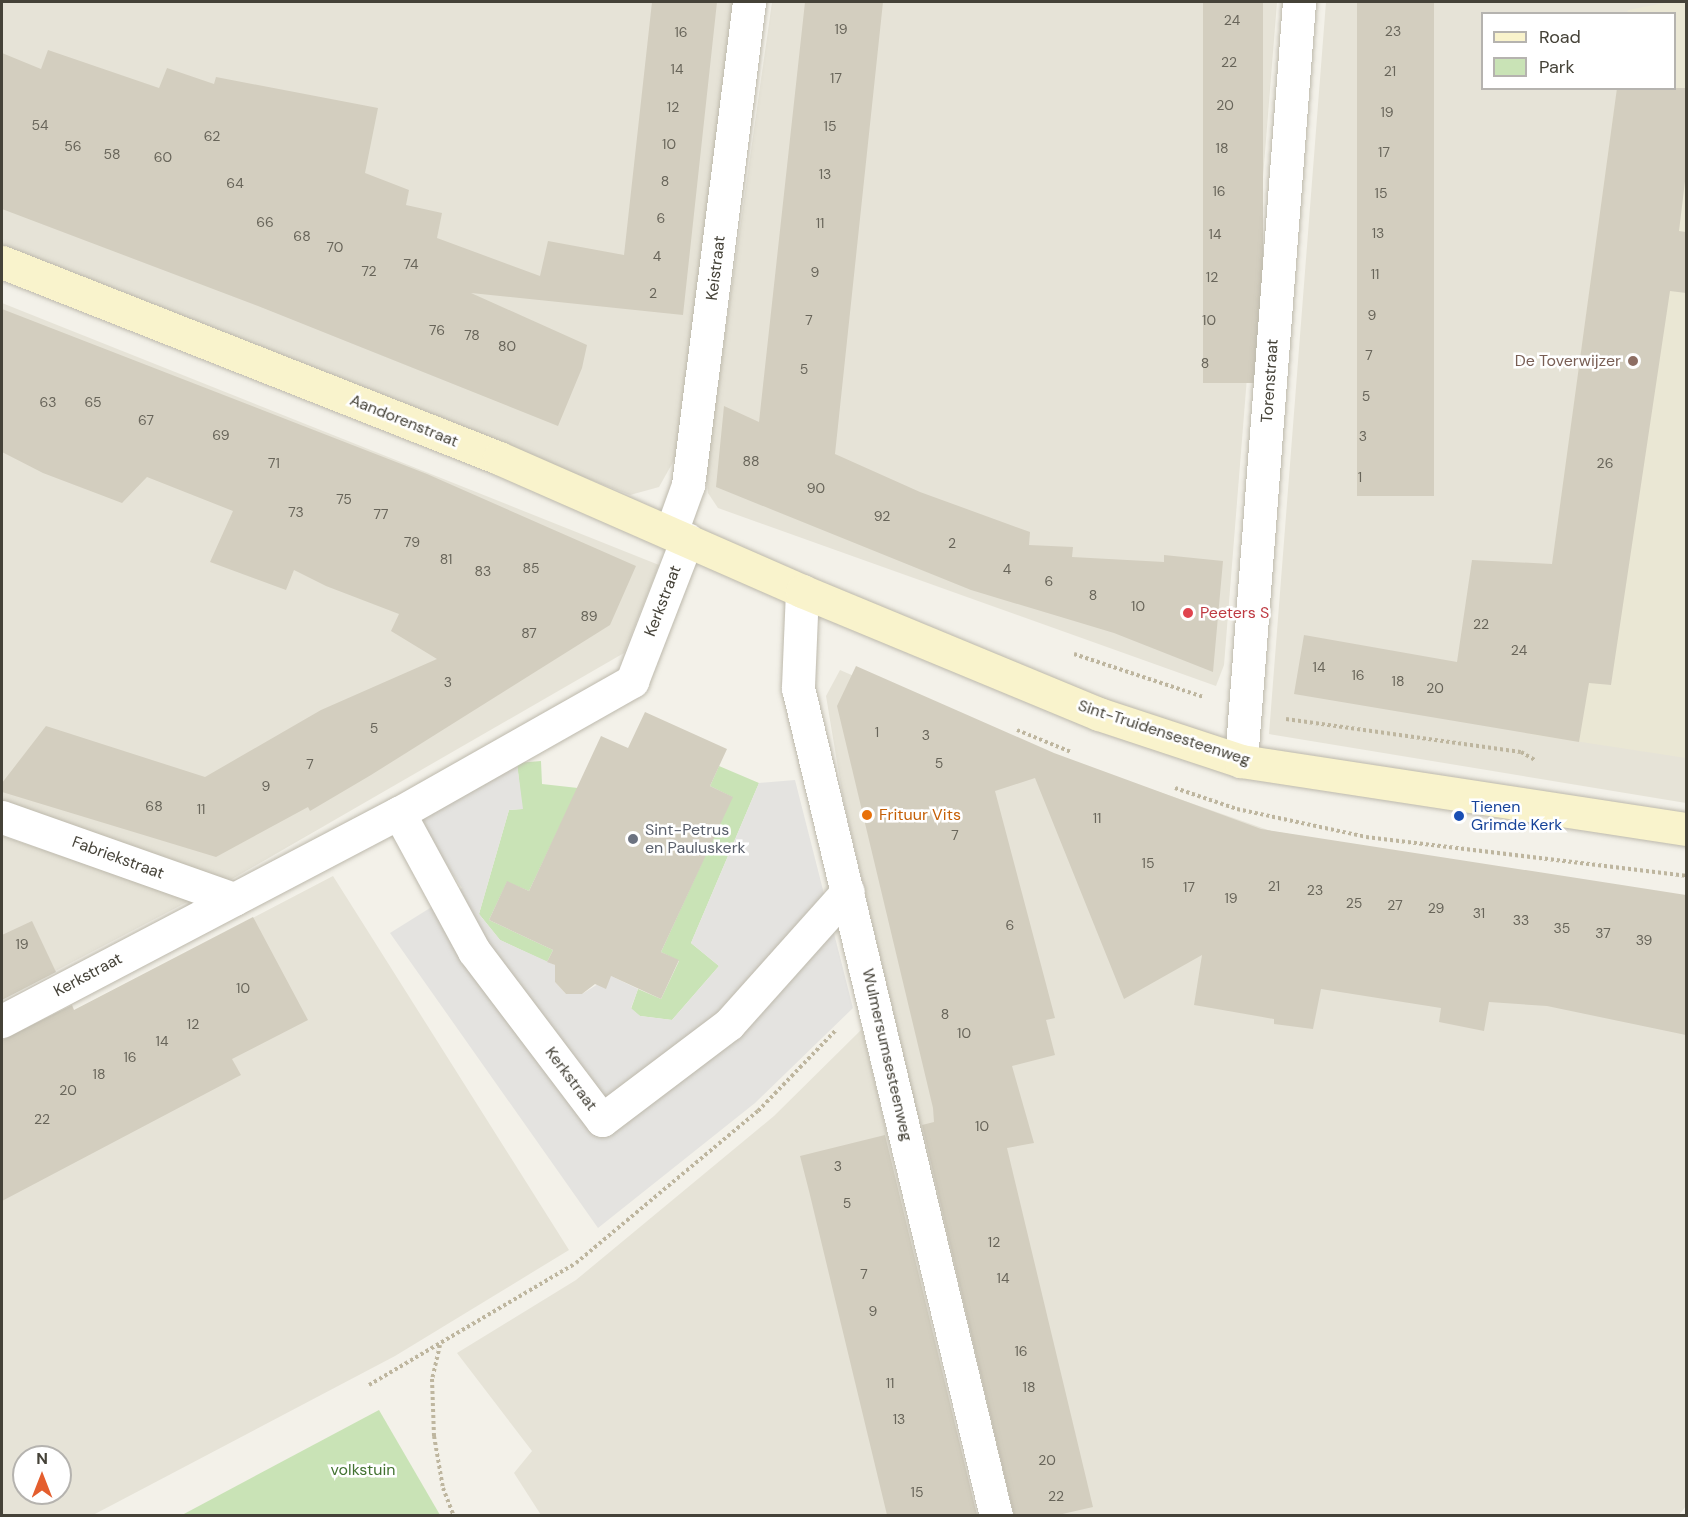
<!DOCTYPE html>
<style>
body{margin:0}
#map{position:relative;width:1688px;height:1517px;overflow:hidden;background:#f3f1e9;font-family:"DM Sans",sans-serif}
div>[style]{position:absolute}
.residential>*{inset:0;background:#e6e3d7}
.education>*{inset:0;background:#eae7d4}
.green>*{inset:0;background:#c9e3b6}
.parking>*{inset:0;background:#e4e3e0}
.building>*{inset:0;background:#d3cebf;transform-origin:0 0}
.path>*{height:4px;margin-top:-2px;transform-origin:0;background:repeating-linear-gradient(90deg,#beb69f 0 3px,transparent 0 6px)}
.roads{filter:drop-shadow(0 0 2px #bdb9ac) drop-shadow(0 0 2px #bdb9ac)}
.minor>*{height:33px;margin:-16.5px;padding:0 16.5px;transform-origin:16.5px;border-radius:16.5px;background:#fff}
.secondary>*{height:33px;margin:-16.5px;padding:0 16.5px;transform-origin:16.5px;border-radius:16.5px;background:#f9f3cc}
.dots>*{width:16px;height:16px;translate:-50% -50%;box-sizing:border-box;border:3px solid #fff;border-radius:50%}
span{translate:-50% -50%;white-space:nowrap;text-align:center;line-height:1.15;-webkit-text-stroke:5px #fff;paint-order:stroke}
.number-label{font-size:14px;color:#68655a}
.number-label span{-webkit-text-stroke-width:0}
.street-label{font-size:16px;color:#454238}
.education-label{font-size:16px;color:#785e54}
.right{translate:-100% -50%;text-align:right}
.health-label{font-size:16px;color:#be3a42}
.left{translate:0 -50%;text-align:left}
.transit-label{font-size:16px;color:#164399}
.food-label{font-size:16px;color:#c56008}
.worship-label{font-size:16px;color:#5b616d}
.park-label{font-size:16px;color:#427231}
.frame{position:absolute;inset:0;border:3px solid #454238;pointer-events:none}
.legend{position:absolute;left:1481px;top:12px;width:195px;height:78px;box-sizing:border-box;background:#fff;border:2px solid #b5b3af;margin:0;padding:8px 10px;list-style:none;font-size:18px;color:#454238}
.legend li{display:flex;align-items:center;gap:12px;height:30px}
.legend b{width:30px;border:2px solid #b5b3af}
.north{position:absolute;left:12px;top:1445px;width:60px;height:60px;box-sizing:border-box;background:#fff;border:2px solid #b5b3af;border-radius:50%;rotate:0deg;font-size:16px;font-weight:700;line-height:24px;text-align:center;color:#454238}
.north::after{content:'';display:block;margin:auto;width:21px;height:27px;background:#e45e2e;clip-path:polygon(50% 0,100% 100%,50% 72%,0 100%)}
</style>
<div id="map">
<div class="residential">
<div style="clip-path:polygon(2px 2px,739px 2px,682px 446px,659px 487px,630px 495px,2px 253px)"></div>
<div style="clip-path:polygon(772px 2px,1277px 2px,1224px 665px,1216px 686px,718px 508px,708px 493px,706px 469px)"></div>
<div style="clip-path:polygon(evenodd,1326px 2px,1686px 2px,1686px 803px,1269px 734px,1326px 2px,1482px 14px,1674px 14px,1674px 88px,1482px 88px,1482px 14px)"></div>
<div style="clip-path:polygon(2px 303px,659px 565px,624px 653px,220px 886px,2px 807px)"></div>
<div style="clip-path:polygon(840px 670px,967px 725px,1271px 831px,1686px 900px,1686px 1506px,1679px 1515px,1010px 1515px,843px 798px,826px 696px)"></div>
<div style="clip-path:polygon(2px 836px,191px 900px,2px 999px)"></div>
<div style="clip-path:polygon(evenodd,333px 876px,569px 1250px,395px 1356px,93px 1515px,2px 1516px,2px 1049px,333px 876px,24px 1457px,60px 1457px,60px 1493px,24px 1493px,24px 1457px)"></div>
<div style="clip-path:polygon(862px 1029px,977px 1515px,541px 1515px,514px 1473px,532px 1451px,457px 1353px,576px 1280px,774px 1116px)"></div>
</div>
<div class="education">
<div style="clip-path:polygon(1669px 2px,1686px 2px,1686px 758px,1529px 734px,1617px 89px,1674px 88px,1674px 14px,1627px 13px,1628px 10px)"></div>
</div>
<div class="green">
<div style="clip-path:polygon(541px 761px,542px 784px,578px 788px,529px 891px,507px 882px,489px 920px,553px 950px,547px 962px,500px 940px,479px 914px,509px 810px,522px 809px,517px 763px)"></div>
<div style="clip-path:polygon(719px 766px,759px 783px,691px 943px,719px 966px,672px 1020px,640px 1016px,631px 1009px,638px 989px,661px 999px,679px 961px,661px 952px,732px 797px,710px 786px)"></div>
<div style="clip-path:polygon(379px 1410px,440px 1515px,182px 1515px)"></div>
</div>
<div class="parking">
<div style="clip-path:polygon(517px 763px,523px 809px,509px 810px,479px 914px,500px 940px,555px 965px,555px 982px,566px 994px,582px 994px,611px 976px,638px 989px,631px 1008px,640px 1016px,672px 1020px,719px 966px,691px 943px,759px 783px,795px 780px,853px 1008px,755px 1103px,598px 1228px,390px 933px,462px 888px,413px 815px)"></div>
</div>
<div class="building">
<div style="clip-path:polygon(652px 2px,717px 2px,683px 315px,471px 293px,587px 345px,582px 368px,558px 426px,258px 306px,2px 209px,2px 53px,41px 69px,48px 50px,159px 88px,167px 68px,214px 84px,216px 77px,378px 108px,365px 173px,409px 190px,406px 205px,442px 213px,437px 238px,540px 276px,548px 241px,624px 255px)"></div>
<div style="clip-path:polygon(805px 2px,883px 2px,835px 454px,920px 492px,1030px 532px,1029px 545px,1073px 547px,1072px 557px,1164px 562px,1164px 555px,1223px 561px,1213px 672px,1114px 633px,971px 590px,716px 487px,724px 406px,759px 422px)"></div>
<div style="left:1203px;top:2px;width:60px;height:381px"></div>
<div style="left:1357px;top:2px;width:77px;height:494px"></div>
<div style="clip-path:polygon(1617px 88px,1686px 88px,1686px 173px,1679px 231px,1686px 232px,1686px 293px,1670px 291px,1611px 685px,1589px 683px,1579px 742px,1294px 694px,1304px 635px,1457px 662px,1472px 560px,1552px 564px)"></div>
<div style="clip-path:polygon(2px 309px,427px 474px,636px 566px,610px 625px,371px 775px,310px 811px,308px 807px,216px 857px,2px 792px,2px 783px,46px 726px,205px 777px,321px 710px,437px 659px,391px 631px,399px 614px,326px 586px,294px 570px,286px 590px,210px 562px,233px 511px,147px 477px,122px 503px,43px 473px,2px 452px)"></div>
<div style="clip-path:polygon(856px 666px,1054px 753px,1261px 829px,1686px 895px,1686px 1035px,1547px 1006px,1489px 1002px,1484px 1031px,1439px 1022px,1441px 1008px,1321px 989px,1313px 1029px,1274px 1024px,1274px 1019px,1194px 1005px,1202px 955px,1124px 999px,1035px 778px,995px 791px,1055px 1018px,1046px 1020px,1055px 1055px,1012px 1066px,1034px 1143px,1007px 1148px,1093px 1507px,1058px 1515px,1014px 1515px,922px 1125px,934px 1122px,933px 1108px,837px 706px)"></div>
<div style="clip-path:polygon(645px 712px,727px 749px,710px 786px,733px 797px,661px 952px,679px 960px,661px 999px,611px 976px,606px 989px,595px 984px,582px 994px,566px 994px,555px 982px,555px 965px,547px 962px,553px 950px,489px 920px,507px 881px,529px 891px,601px 736px,628px 748px)"></div>
<div style="clip-path:polygon(253px 917px,308px 1020px,232px 1059px,241px 1075px,2px 1201px,2px 1040px,72px 1005px,74px 1010px)"></div>
<div style="clip-path:polygon(32px 921px,56px 972px,2px 1000px,2px 935px)"></div>
<div style="clip-path:polygon(885px 1135px,977px 1515px,887px 1515px,809px 1191px,800px 1156px)"></div>
</div>
<div class="path">
<div style="left:1074px;top:654px;width:136px;rotate:18.4deg"></div>
<div style="left:1286px;top:719px;width:237px;rotate:8deg"></div>
<div style="left:1521px;top:752px;width:16px;rotate:30deg"></div>
<div style="left:1017px;top:730px;width:58px;rotate:22.2deg"></div>
<div style="left:1175px;top:788px;width:65px;rotate:18.7deg"></div>
<div style="left:1237px;top:809px;width:132px;rotate:12.2deg"></div>
<div style="left:1366px;top:837px;width:322px;rotate:6.9deg"></div>
<div style="left:440px;top:1345px;width:35px;rotate:103deg"></div>
<div style="left:432px;top:1379px;width:57px;rotate:88deg"></div>
<div style="left:434px;top:1436px;width:53px;rotate:80.2deg"></div>
<div style="left:443px;top:1488px;width:30px;rotate:69deg"></div>
<div style="left:369px;top:1385px;width:240px;rotate:-30.5deg"></div>
<div style="left:576px;top:1263px;width:237px;rotate:-39.9deg"></div>
<div style="left:758px;top:1111px;width:112px;rotate:-46.1deg"></div>
</div>
<div class="roads">
<div class="minor">
<div style="left:671px;top:532px;width:50px;rotate:-70.1deg"></div>
<div style="left:688px;top:485px;width:487px;rotate:-82.8deg"></div>
<div style="left:802px;top:591px;width:97px;rotate:92.4deg"></div>
<div style="left:798px;top:688px;width:851px;rotate:76.55deg"></div>
<div style="left:1241px;top:761px;width:761px;rotate:-85.63deg"></div>
<div style="left:399px;top:813px;width:157px;rotate:61.5deg"></div>
<div style="left:474px;top:951px;width:212px;rotate:52.9deg"></div>
<div style="left:602px;top:1120px;width:159px;rotate:-37.1deg"></div>
<div style="left:729px;top:1024px;width:178px;rotate:-48.2deg"></div>
<div style="left:2px;top:817px;width:246px;rotate:19.5deg"></div>
<div style="left:2px;top:1021px;width:448px;rotate:-27.7deg"></div>
<div style="left:399px;top:813px;width:268px;rotate:-29.5deg"></div>
<div style="left:632px;top:681px;width:152px;rotate:-68.8deg"></div>
</div>
<div class="secondary">
<div style="left:2px;top:262px;width:534px;rotate:21.52deg"></div>
<div style="left:499px;top:458px;width:331px;rotate:23.7deg"></div>
<div style="left:802px;top:591px;width:321px;rotate:22.5deg"></div>
<div style="left:1099px;top:714px;width:150px;rotate:18.3deg"></div>
<div style="left:1241px;top:761px;width:450px;rotate:8.7deg"></div>
</div>
</div>
<div class="dots">
<div style="left:1633px;top:361px;background:#8d6e63"></div>
<div style="left:1188px;top:613px;background:#e0444e"></div>
<div style="left:867px;top:815px;background:#e8710a"></div>
<div style="left:1459px;top:816px;background:#1a4fb4"></div>
<div style="left:633px;top:839px;background:#6b7280"></div>
</div>
<div class="number-label">
<span style="left:1232px;top:20px">24</span>
<span style="left:841px;top:29px">19</span>
<span style="left:1393px;top:31px">23</span>
<span style="left:681px;top:32px">16</span>
<span style="left:1229px;top:62px">22</span>
<span style="left:677px;top:69px">14</span>
<span style="left:1390px;top:71px">21</span>
<span style="left:836px;top:78px">17</span>
<span style="left:1225px;top:105px">20</span>
<span style="left:673px;top:107px">12</span>
<span style="left:1387px;top:112px">19</span>
<span style="left:40px;top:125px">54</span>
<span style="left:830px;top:126px">15</span>
<span style="left:212px;top:136px">62</span>
<span style="left:669px;top:144px">10</span>
<span style="left:73px;top:146px">56</span>
<span style="left:1222px;top:148px">18</span>
<span style="left:1384px;top:152px">17</span>
<span style="left:112px;top:154px">58</span>
<span style="left:163px;top:157px">60</span>
<span style="left:825px;top:174px">13</span>
<span style="left:665px;top:181px">8</span>
<span style="left:235px;top:183px">64</span>
<span style="left:1219px;top:191px">16</span>
<span style="left:1381px;top:193px">15</span>
<span style="left:661px;top:218px">6</span>
<span style="left:265px;top:222px">66</span>
<span style="left:820px;top:223px">11</span>
<span style="left:1378px;top:233px">13</span>
<span style="left:1215px;top:234px">14</span>
<span style="left:302px;top:236px">68</span>
<span style="left:335px;top:247px">70</span>
<span style="left:657px;top:256px">4</span>
<span style="left:411px;top:264px">74</span>
<span style="left:369px;top:271px">72</span>
<span style="left:815px;top:272px">9</span>
<span style="left:1375px;top:274px">11</span>
<span style="left:1212px;top:277px">12</span>
<span style="left:653px;top:293px">2</span>
<span style="left:1372px;top:315px">9</span>
<span style="left:809px;top:320px">7</span>
<span style="left:1209px;top:320px">10</span>
<span style="left:437px;top:330px">76</span>
<span style="left:472px;top:335px">78</span>
<span style="left:507px;top:346px">80</span>
<span style="left:1369px;top:355px">7</span>
<span style="left:1205px;top:363px">8</span>
<span style="left:804px;top:369px">5</span>
<span style="left:1366px;top:396px">5</span>
<span style="left:48px;top:402px">63</span>
<span style="left:93px;top:402px">65</span>
<span style="left:146px;top:420px">67</span>
<span style="left:221px;top:435px">69</span>
<span style="left:1363px;top:436px">3</span>
<span style="left:751px;top:461px">88</span>
<span style="left:274px;top:463px">71</span>
<span style="left:1605px;top:463px">26</span>
<span style="left:1360px;top:477px">1</span>
<span style="left:816px;top:488px">90</span>
<span style="left:344px;top:499px">75</span>
<span style="left:296px;top:512px">73</span>
<span style="left:381px;top:514px">77</span>
<span style="left:882px;top:516px">92</span>
<span style="left:412px;top:542px">79</span>
<span style="left:952px;top:543px">2</span>
<span style="left:446px;top:559px">81</span>
<span style="left:531px;top:568px">85</span>
<span style="left:1007px;top:569px">4</span>
<span style="left:483px;top:571px">83</span>
<span style="left:1049px;top:581px">6</span>
<span style="left:1093px;top:595px">8</span>
<span style="left:1138px;top:606px">10</span>
<span style="left:589px;top:616px">89</span>
<span style="left:1481px;top:624px">22</span>
<span style="left:529px;top:633px">87</span>
<span style="left:1519px;top:650px">24</span>
<span style="left:1319px;top:667px">14</span>
<span style="left:1358px;top:675px">16</span>
<span style="left:1398px;top:681px">18</span>
<span style="left:448px;top:682px">3</span>
<span style="left:1435px;top:688px">20</span>
<span style="left:374px;top:728px">5</span>
<span style="left:877px;top:732px">1</span>
<span style="left:926px;top:735px">3</span>
<span style="left:939px;top:763px">5</span>
<span style="left:310px;top:764px">7</span>
<span style="left:266px;top:786px">9</span>
<span style="left:154px;top:806px">68</span>
<span style="left:201px;top:809px">11</span>
<span style="left:1097px;top:818px">11</span>
<span style="left:955px;top:835px">7</span>
<span style="left:1148px;top:863px">15</span>
<span style="left:1274px;top:886px">21</span>
<span style="left:1189px;top:887px">17</span>
<span style="left:1315px;top:890px">23</span>
<span style="left:1231px;top:898px">19</span>
<span style="left:1354px;top:903px">25</span>
<span style="left:1395px;top:905px">27</span>
<span style="left:1436px;top:908px">29</span>
<span style="left:1479px;top:913px">31</span>
<span style="left:1521px;top:920px">33</span>
<span style="left:1010px;top:925px">6</span>
<span style="left:1562px;top:928px">35</span>
<span style="left:1603px;top:933px">37</span>
<span style="left:1644px;top:940px">39</span>
<span style="left:22px;top:944px">19</span>
<span style="left:243px;top:988px">10</span>
<span style="left:945px;top:1014px">8</span>
<span style="left:193px;top:1024px">12</span>
<span style="left:964px;top:1033px">10</span>
<span style="left:162px;top:1041px">14</span>
<span style="left:130px;top:1057px">16</span>
<span style="left:99px;top:1074px">18</span>
<span style="left:68px;top:1090px">20</span>
<span style="left:42px;top:1119px">22</span>
<span style="left:982px;top:1126px">10</span>
<span style="left:838px;top:1166px">3</span>
<span style="left:847px;top:1203px">5</span>
<span style="left:994px;top:1242px">12</span>
<span style="left:864px;top:1274px">7</span>
<span style="left:1003px;top:1278px">14</span>
<span style="left:873px;top:1311px">9</span>
<span style="left:1021px;top:1351px">16</span>
<span style="left:890px;top:1383px">11</span>
<span style="left:1029px;top:1387px">18</span>
<span style="left:899px;top:1419px">13</span>
<span style="left:1047px;top:1460px">20</span>
<span style="left:917px;top:1492px">15</span>
<span style="left:1056px;top:1496px">22</span>
</div>
<div class="street-label">
<span style="left:716px;top:268px;rotate:-83deg">Keistraat</span>
<span style="left:1270px;top:381px;rotate:-86deg">Torenstraat</span>
<span style="left:404px;top:421px;rotate:22deg">Aandorenstraat</span>
<span style="left:663px;top:601px;rotate:-69deg">Kerkstraat</span>
<span style="left:1164px;top:733px;rotate:18deg">Sint-Truidensesteenweg</span>
<span style="left:118px;top:858px;rotate:20deg">Fabriekstraat</span>
<span style="left:88px;top:975px;rotate:-28deg">Kerkstraat</span>
<span style="left:887px;top:1055px;rotate:77deg">Wulmersumsesteenweg</span>
<span style="left:571px;top:1079px;rotate:53deg">Kerkstraat</span>
</div>
<div class="education-label">
<span class="right" style="left:1621px;top:361px">De Toverwijzer</span>
</div>
<div class="health-label">
<span class="left" style="left:1200px;top:613px">Peeters S</span>
</div>
<div class="transit-label">
<span class="left" style="left:1471px;top:816px">Tienen<br>Grimde Kerk</span>
</div>
<div class="food-label">
<span class="left" style="left:879px;top:815px">Frituur Vits</span>
</div>
<div class="worship-label">
<span class="left" style="left:645px;top:839px">Sint-Petrus<br>en Pauluskerk</span>
</div>
<div class="park-label">
<span style="left:363px;top:1470px">volkstuin</span>
</div>
<div class="frame"></div>
<ul class="legend">
<li><b style="height:8px;background:#f9f3cc"></b>Road</li>
<li><b style="height:16px;background:#c9e3b6"></b>Park</li>
</ul>
<div class="north">N</div>
</div>
